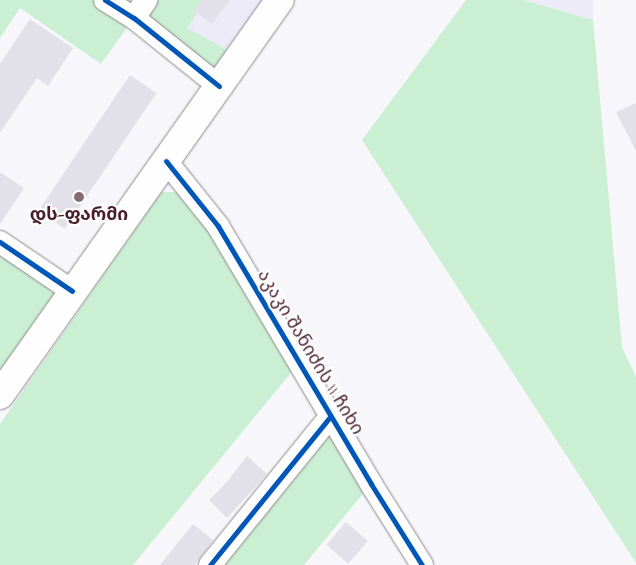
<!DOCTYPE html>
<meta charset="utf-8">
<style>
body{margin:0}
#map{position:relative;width:636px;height:565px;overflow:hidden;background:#f7f7fb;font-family:"Indie Flower","Noto Sans Georgian",sans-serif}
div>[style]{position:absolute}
.built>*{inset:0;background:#edebf7}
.green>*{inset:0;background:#cbefd3}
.building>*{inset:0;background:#e2e0e9;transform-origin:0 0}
.roads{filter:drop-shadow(0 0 1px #90888c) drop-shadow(0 0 1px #90888c)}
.minor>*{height:22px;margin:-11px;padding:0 11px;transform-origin:11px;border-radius:11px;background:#fefefe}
.major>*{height:28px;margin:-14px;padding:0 14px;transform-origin:14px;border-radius:14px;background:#fefefe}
.cycleway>*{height:5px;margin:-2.5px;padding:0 2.5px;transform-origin:2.5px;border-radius:2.5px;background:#0057b8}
.dots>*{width:14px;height:14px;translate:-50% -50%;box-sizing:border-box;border:2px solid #fff;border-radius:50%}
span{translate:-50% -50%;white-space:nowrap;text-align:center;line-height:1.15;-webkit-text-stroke:4.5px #fff;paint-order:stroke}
.poi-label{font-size:18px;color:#4a1f2b;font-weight:700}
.street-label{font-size:18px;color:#4a1f2b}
</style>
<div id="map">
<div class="built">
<div style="clip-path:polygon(206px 0,268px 0,223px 67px,187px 28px)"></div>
<div style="clip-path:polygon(523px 0,593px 0,593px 20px)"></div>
</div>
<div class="green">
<div style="clip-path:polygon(0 0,206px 0,187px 28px,229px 51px,211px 78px,134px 18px,101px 64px,20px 8px,0 38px)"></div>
<div style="clip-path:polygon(466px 0,523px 0,593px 20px,622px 347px,636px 377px,636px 563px,362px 140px)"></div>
<div style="clip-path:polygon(161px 192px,189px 192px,299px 363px,133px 565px,0 565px,0 424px)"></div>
<div style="clip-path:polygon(0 242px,61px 285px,0 374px)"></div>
<div style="clip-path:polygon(330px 417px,371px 484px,304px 565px,210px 565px)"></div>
</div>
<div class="building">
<div style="clip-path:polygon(201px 0,230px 0,212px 24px,193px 11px)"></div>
<div style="clip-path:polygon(30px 19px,73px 48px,48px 86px,37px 78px,0 133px,0 64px)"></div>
<div style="left:130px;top:75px;width:32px;height:164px;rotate:34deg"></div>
<div style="clip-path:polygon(636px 103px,636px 151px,616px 112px)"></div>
<div style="clip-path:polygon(0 172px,24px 188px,0 224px)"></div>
<div style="clip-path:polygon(247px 456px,267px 474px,227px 518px,209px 500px,226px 483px)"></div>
<div style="left:346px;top:522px;width:29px;height:30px;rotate:41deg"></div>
<div style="clip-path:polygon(193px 524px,213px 540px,197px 562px,195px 565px,160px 565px)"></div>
</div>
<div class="roads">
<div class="minor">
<div style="left:105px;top:0;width:34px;rotate:32deg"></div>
<div style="left:134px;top:18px;width:109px;rotate:38.7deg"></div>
<div style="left:134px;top:18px;width:22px;rotate:-56deg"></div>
<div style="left:166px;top:161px;width:83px;rotate:51.3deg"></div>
<div style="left:218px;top:226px;width:300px;rotate:59.3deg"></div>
<div style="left:371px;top:484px;width:96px;rotate:57.8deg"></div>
<div style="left:0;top:242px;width:87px;rotate:34.2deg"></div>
<div style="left:210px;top:565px;width:191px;rotate:-51deg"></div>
</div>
<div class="major">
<div style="left:0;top:395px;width:484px;rotate:-54.7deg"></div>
</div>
</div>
<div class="cycleway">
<div style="left:105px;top:0;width:34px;rotate:32deg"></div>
<div style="left:134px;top:18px;width:109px;rotate:38.7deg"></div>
<div style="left:166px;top:161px;width:83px;rotate:51.3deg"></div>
<div style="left:218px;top:226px;width:300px;rotate:59.3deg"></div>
<div style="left:371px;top:484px;width:96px;rotate:57.8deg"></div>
<div style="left:0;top:242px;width:87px;rotate:34.2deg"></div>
<div style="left:210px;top:565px;width:191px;rotate:-51deg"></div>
</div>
<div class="dots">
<div style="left:79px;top:197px;background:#876b74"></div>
</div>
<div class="poi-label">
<span style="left:79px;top:216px">დს-ფარმი</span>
</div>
<div class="street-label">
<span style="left:309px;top:353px;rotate:59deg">აკაკი შანიძის II ჩიხი</span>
</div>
</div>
